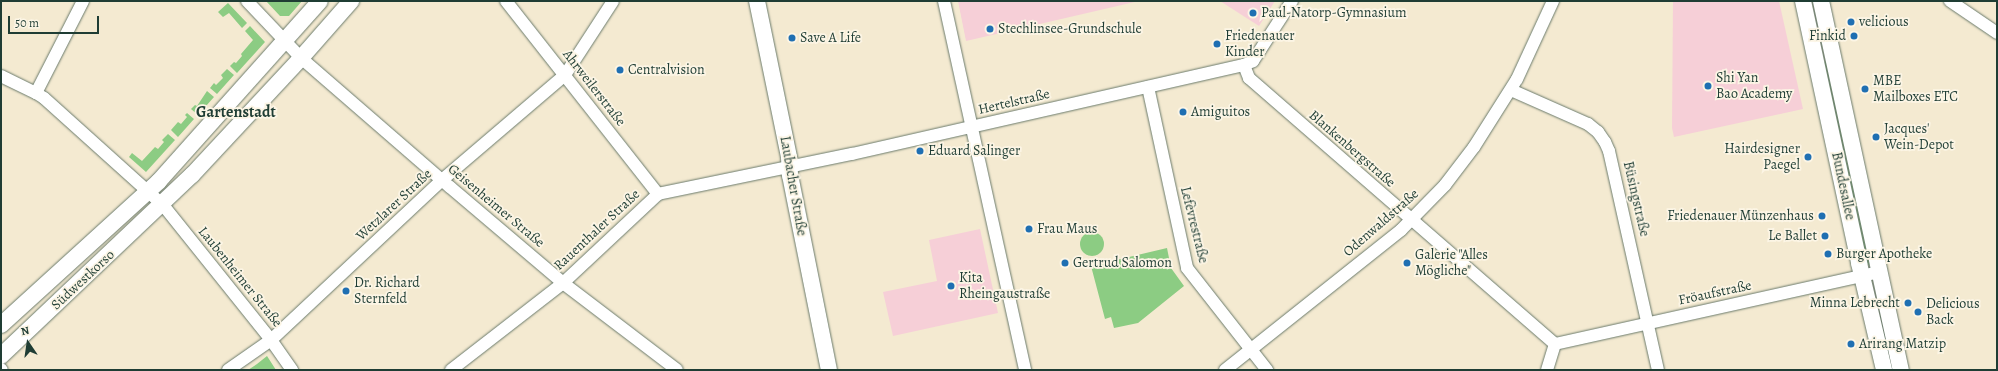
<!DOCTYPE html>
<meta charset="utf-8">
<style>
body{margin:0}
#map{position:relative;width:1998px;height:371px;overflow:hidden;background:#f4ead1;font-family:Alegreya,serif}
div>[style]{position:absolute}
.built>*{inset:0;background:#f6cfd7}
.green>*{inset:0;background:#8ccc83}
.round{border-radius:50%}
.roads{filter:drop-shadow(0 0 1px #6a7a6b) drop-shadow(0 0 1px #6a7a6b)}
.minor>*{height:12px;margin:-6px;padding:0 6px;transform-origin:6px;border-radius:6px;background:#fff}
.tertiary>*{height:16px;margin:-8px;padding:0 8px;transform-origin:8px;border-radius:8px;background:#fff}
.dots>*{width:11px;height:11px;translate:-50% -50%;box-sizing:border-box;border:2px solid #fcf5e5;border-radius:50%}
span{translate:-50% -50%;white-space:nowrap;text-align:center;line-height:1.15;-webkit-text-stroke:3.5px #fcf5e5;paint-order:stroke}
.poi-label{font-size:14px;color:#1f3d34}
.left{translate:0 -50%;text-align:left}
.right{translate:-100% -50%;text-align:right}
.street-label{font-size:14px;color:#1f3d34}
.quarter-label{font-size:16px;color:#1f3d34;font-weight:700}
.frame{position:absolute;inset:0;border:2px solid #1f3d34;pointer-events:none}
.north{position:absolute;left:8px;top:323px;width:40px;height:40px;-webkit-text-stroke:3px #fcf5e5;paint-order:stroke;rotate:347deg;font-size:11px;font-weight:700;line-height:16px;text-align:center;color:#1f3d34}
.north::after{content:'';display:block;margin:auto;width:14px;height:18px;background:#1f3d34;clip-path:polygon(50% 0,100% 100%,50% 72%,0 100%)}
.scale{position:absolute;left:8px;top:16px;width:91px;height:18px;box-sizing:border-box;border:2px solid #1f3d34;border-top:0;padding-left:5px;font-size:12px;line-height:14px;white-space:nowrap;color:#1f3d34;-webkit-text-stroke:3px #fcf5e5;paint-order:stroke}
</style>
<div id="map">
<div class="built">
<div style="clip-path:polygon(958px 1px,1139px 1px,966px 41px)"></div>
<div style="clip-path:polygon(1220px 1px,1275px 1px,1259px 26px)"></div>
<div style="clip-path:polygon(1673px 1px,1779px 1px,1803px 109px,1674px 137px,1672px 128px)"></div>
<div style="clip-path:polygon(980px 229px,998px 313px,893px 336px,883px 292px,937px 281px,929px 240px)"></div>
</div>
<div class="green">
<div style="clip-path:polygon(266px 1px,286px 2px,302px 1px,289px 16px,280px 16px)"></div>
<div style="clip-path:polygon(228px 3px,247px 23px,242px 28px,229px 13px,223px 17px,218px 12px)"></div>
<div style="clip-path:polygon(250px 26px,265px 42px,237px 73px,230px 66px,234px 62px,236px 63px,242px 56px,241px 54px,253px 40px,245px 31px)"></div>
<div style="clip-path:polygon(1827px 61px,1873px 264px,1867px 265px,1822px 62px)"></div>
<div style="clip-path:polygon(227px 69px,234px 75px,217px 94px,210px 88px,214px 83px,216px 85px,223px 78px,221px 75px)"></div>
<div style="clip-path:polygon(207px 91px,214px 97px,198px 115px,191px 109px,195px 105px,197px 106px)"></div>
<div style="clip-path:polygon(187px 113px,194px 119px,178px 137px,171px 130px,178px 122px,181px 124px,187px 117px,185px 115px)"></div>
<div style="clip-path:polygon(168px 134px,175px 140px,146px 172px,129px 157px,132px 153px,142px 161px,155px 147px,158px 149px,164px 142px,162px 140px)"></div>
<div class="round" style="left:1080px;top:232px;width:24px;height:24px"></div>
<div style="clip-path:polygon(1167px 248px,1171px 268px,1184px 286px,1138px 323px,1114px 328px,1111px 317px,1105px 319px,1091px 266px)"></div>
<div style="clip-path:polygon(267px 356px,276px 370px,248px 370px,257px 364px)"></div>
</div>
<div class="roads">
<div class="minor">
<div style="left:247px;top:1px;width:79px;rotate:46.5deg"></div>
<div style="left:301px;top:58px;width:197px;rotate:40.9deg"></div>
<div style="left:450px;top:187px;width:148px;rotate:40.3deg"></div>
<div style="left:563px;top:283px;width:143px;rotate:37.3deg"></div>
<div style="left:506px;top:1px;width:246px;rotate:51.8deg"></div>
<div style="left:944px;top:1px;width:378px;rotate:77.6deg"></div>
<div style="left:1950px;top:1px;width:57px;rotate:34.2deg"></div>
<div style="left:1244px;top:65px;width:14px;rotate:69deg"></div>
<div style="left:1249px;top:78px;width:405px;rotate:41deg"></div>
<div style="left:1px;top:76px;width:39px;rotate:26deg"></div>
<div style="left:36px;top:93px;width:9px;rotate:32deg"></div>
<div style="left:44px;top:98px;width:160px;rotate:42deg"></div>
<div style="left:163px;top:205px;width:173px;rotate:51.3deg"></div>
<div style="left:271px;top:340px;width:37px;rotate:55deg"></div>
<div style="left:1148px;top:87px;width:185px;rotate:77.8deg"></div>
<div style="left:1187px;top:268px;width:130px;rotate:51.9deg"></div>
<div style="left:1511px;top:90px;width:84px;rotate:23.8deg"></div>
<div style="left:1588px;top:124px;width:13px;rotate:39deg"></div>
<div style="left:1598px;top:132px;width:12px;rotate:55deg"></div>
<div style="left:1605px;top:142px;width:10px;rotate:66deg"></div>
<div style="left:1609px;top:151px;width:224px;rotate:77.4deg"></div>
<div style="left:36px;top:93px;width:103px;rotate:-62.9deg"></div>
<div style="left:1555px;top:344px;width:334px;rotate:-12.5deg"></div>
<div style="left:1px;top:369px;width:1px;rotate:45deg"></div>
<div style="left:228px;top:370px;width:52px;rotate:-34.9deg"></div>
<div style="left:271px;top:340px;width:234px;rotate:-43.1deg"></div>
<div style="left:442px;top:180px;width:162px;rotate:-40.5deg"></div>
<div style="left:565px;top:75px;width:88px;rotate:-57deg"></div>
<div style="left:451px;top:370px;width:142px;rotate:-37.8deg"></div>
<div style="left:563px;top:283px;width:130px;rotate:-43.1deg"></div>
<div style="left:658px;top:194px;width:198px;rotate:-11.7deg"></div>
<div style="left:852px;top:154px;width:402px;rotate:-12.8deg"></div>
<div style="left:1244px;top:65px;width:10px;rotate:-24deg"></div>
<div style="left:1253px;top:61px;width:72px;rotate:-57deg"></div>
<div style="left:1225px;top:370px;width:225px;rotate:-38.5deg"></div>
<div style="left:1401px;top:230px;width:63px;rotate:-45.6deg"></div>
<div style="left:1445px;top:185px;width:48px;rotate:-52.7deg"></div>
<div style="left:1474px;top:147px;width:80px;rotate:-57.7deg"></div>
<div style="left:1517px;top:79px;width:86px;rotate:-65.2deg"></div>
<div style="left:1547px;top:370px;width:27px;rotate:-73deg"></div>
</div>
<div class="tertiary">
<div style="left:757px;top:1px;width:159px;rotate:78.4deg"></div>
<div style="left:789px;top:157px;width:18px;rotate:87deg"></div>
<div style="left:790px;top:175px;width:199px;rotate:78.7deg"></div>
<div style="left:1803px;top:1px;width:268px;rotate:77.9deg"></div>
<div style="left:1859px;top:263px;width:110px;rotate:76.8deg"></div>
<div style="left:1821px;top:1px;width:378px;rotate:77.8deg"></div>
<div style="left:1px;top:325px;width:214px;rotate:-42.3deg"></div>
<div style="left:159px;top:181px;width:241px;rotate:-48.2deg"></div>
<div style="left:1px;top:356px;width:263px;rotate:-43.5deg"></div>
<div style="left:192px;top:175px;width:160px;rotate:-47deg"></div>
<div style="left:301px;top:58px;width:76px;rotate:-48.7deg"></div>
</div>
</div>
<div class="dots">
<div style="left:1253px;top:13px;background:#1f6fb2"></div>
<div style="left:1851px;top:22px;background:#1f6fb2"></div>
<div style="left:990px;top:29px;background:#1f6fb2"></div>
<div style="left:1854px;top:36px;background:#1f6fb2"></div>
<div style="left:792px;top:38px;background:#1f6fb2"></div>
<div style="left:1217px;top:44px;background:#1f6fb2"></div>
<div style="left:620px;top:70px;background:#1f6fb2"></div>
<div style="left:1708px;top:86px;background:#1f6fb2"></div>
<div style="left:1865px;top:89px;background:#1f6fb2"></div>
<div style="left:1183px;top:112px;background:#1f6fb2"></div>
<div style="left:1876px;top:137px;background:#1f6fb2"></div>
<div style="left:920px;top:151px;background:#1f6fb2"></div>
<div style="left:1808px;top:157px;background:#1f6fb2"></div>
<div style="left:1822px;top:216px;background:#1f6fb2"></div>
<div style="left:1029px;top:229px;background:#1f6fb2"></div>
<div style="left:1825px;top:236px;background:#1f6fb2"></div>
<div style="left:1828px;top:254px;background:#1f6fb2"></div>
<div style="left:1065px;top:263px;background:#1f6fb2"></div>
<div style="left:1407px;top:263px;background:#1f6fb2"></div>
<div style="left:951px;top:286px;background:#1f6fb2"></div>
<div style="left:346px;top:291px;background:#1f6fb2"></div>
<div style="left:1908px;top:303px;background:#1f6fb2"></div>
<div style="left:1918px;top:312px;background:#1f6fb2"></div>
<div style="left:1851px;top:344px;background:#1f6fb2"></div>
</div>
<div class="poi-label">
<span class="left" style="left:1261px;top:13px">Paul-Natorp-Gymnasium</span>
<span class="left" style="left:1859px;top:22px">velicious</span>
<span class="left" style="left:998px;top:29px">Stechlinsee-Grundschule</span>
<span class="left" style="left:1225px;top:44px">Friedenauer<br>Kinder</span>
<span class="right" style="left:1846px;top:36px">Finkid</span>
<span class="left" style="left:800px;top:38px">Save A Life</span>
<span class="left" style="left:628px;top:70px">Centralvision</span>
<span class="left" style="left:1716px;top:86px">Shi Yan<br>Bao Academy</span>
<span class="left" style="left:1873px;top:89px">MBE<br>Mailboxes ETC</span>
<span class="left" style="left:1191px;top:112px">Amiguitos</span>
<span class="left" style="left:1884px;top:137px">Jacques'<br>Wein-Depot</span>
<span class="right" style="left:1800px;top:157px">Hairdesigner<br>Paegel</span>
<span class="left" style="left:928px;top:151px">Eduard Salinger</span>
<span class="right" style="left:1814px;top:216px">Friedenauer Münzenhaus</span>
<span class="left" style="left:1037px;top:229px">Frau Maus</span>
<span class="right" style="left:1817px;top:236px">Le Ballet</span>
<span class="left" style="left:1836px;top:254px">Burger Apotheke</span>
<span class="left" style="left:1415px;top:263px">Galerie "Alles<br>Mögliche"</span>
<span class="left" style="left:1073px;top:263px">Gertrud Salomon</span>
<span class="left" style="left:959px;top:286px">Kita<br>Rheingaustraße</span>
<span class="left" style="left:354px;top:291px">Dr. Richard<br>Sternfeld</span>
<span class="right" style="left:1900px;top:303px">Minna Lebrecht</span>
<span class="left" style="left:1926px;top:312px">Delicious<br>Back</span>
<span class="left" style="left:1859px;top:344px">Arirang Matzip</span>
</div>
<div class="street-label">
<span style="left:594px;top:88px;rotate:52deg">Ahrweilerstraße</span>
<span style="left:1014px;top:102px;rotate:-13deg">Hertelstraße</span>
<span style="left:1352px;top:149px;rotate:41deg">Blankenbergstraße</span>
<span style="left:793px;top:186px;rotate:80deg">Laubacher Straße</span>
<span style="left:1843px;top:186px;rotate:78deg">Bundesallee</span>
<span style="left:1636px;top:199px;rotate:77deg">Büsingstraße</span>
<span style="left:394px;top:205px;rotate:-43deg">Wetzlarer Straße</span>
<span style="left:496px;top:206px;rotate:40deg">Geisenheimer Straße</span>
<span style="left:1381px;top:223px;rotate:-41deg">Odenwaldstraße</span>
<span style="left:1194px;top:225px;rotate:76deg">Lefèvrestraße</span>
<span style="left:597px;top:230px;rotate:-43deg">Rauenthaler Straße</span>
<span style="left:240px;top:277px;rotate:51deg">Laubenheimer Straße</span>
<span style="left:83px;top:280px;rotate:-43deg">Südwestkorso</span>
<span style="left:1715px;top:293px;rotate:-12deg">Fröaufstraße</span>
</div>
<div class="quarter-label">
<span style="left:236px;top:112px">Gartenstadt</span>
</div>
<div class="frame"></div>
<div class="north">N</div>
<div class="scale">50 m</div>
</div>
